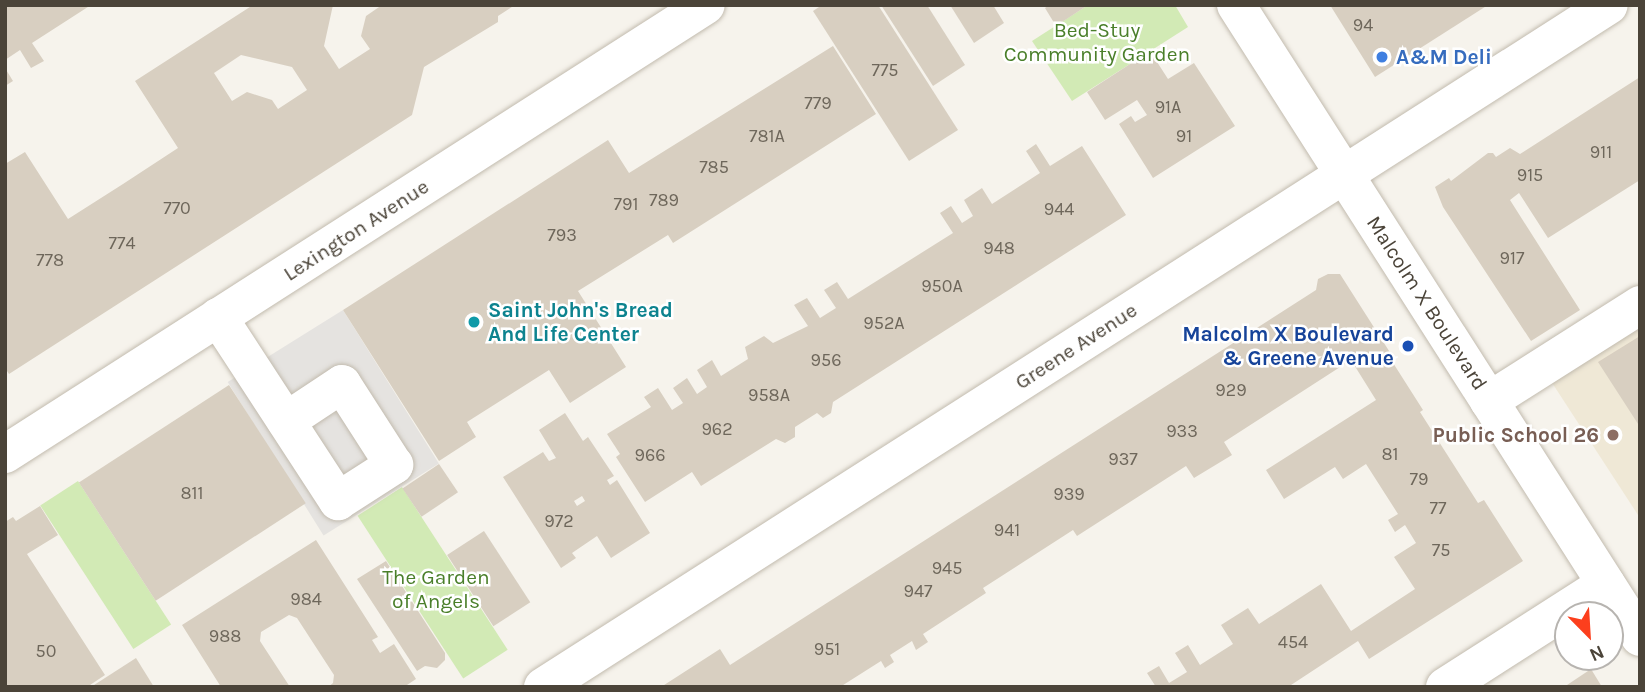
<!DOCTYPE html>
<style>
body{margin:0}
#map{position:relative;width:1645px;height:692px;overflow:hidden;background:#f6f3ec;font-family:Karla,sans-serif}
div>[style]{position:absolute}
.education>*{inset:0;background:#efe8d6}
.green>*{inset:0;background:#d2eab5;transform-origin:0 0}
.parking>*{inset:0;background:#e5e3e0;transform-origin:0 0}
.building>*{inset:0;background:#d8cfc1;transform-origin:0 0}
.roads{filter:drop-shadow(0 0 2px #c2bbae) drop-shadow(0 0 2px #c2bbae)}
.minor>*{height:38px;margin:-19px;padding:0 19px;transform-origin:19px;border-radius:19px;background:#fff}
.dots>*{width:19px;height:19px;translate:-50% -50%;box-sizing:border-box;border:4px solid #fff;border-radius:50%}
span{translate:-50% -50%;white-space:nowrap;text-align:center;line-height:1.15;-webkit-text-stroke:5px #fff;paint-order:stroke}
.number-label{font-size:18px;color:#6e675b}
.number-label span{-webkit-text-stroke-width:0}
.park-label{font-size:21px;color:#4a7f2a}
.shop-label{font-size:21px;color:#366cbe;font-weight:700}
.left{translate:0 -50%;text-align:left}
.street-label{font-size:21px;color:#4b4439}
.culture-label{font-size:21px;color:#0d838f;font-weight:700}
.transit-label{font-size:21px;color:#164399;font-weight:700}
.right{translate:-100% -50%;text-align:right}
.education-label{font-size:21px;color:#785e54;font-weight:700}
.frame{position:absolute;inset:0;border:7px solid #4b4439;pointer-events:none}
.north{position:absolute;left:1554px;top:601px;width:70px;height:70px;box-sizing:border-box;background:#fff;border:2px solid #b7b4b0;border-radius:50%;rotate:156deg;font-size:19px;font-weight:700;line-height:28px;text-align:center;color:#4b4439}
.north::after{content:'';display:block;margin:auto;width:24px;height:32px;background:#fc3f1d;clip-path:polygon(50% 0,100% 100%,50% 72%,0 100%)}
</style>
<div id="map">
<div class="education">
<div style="clip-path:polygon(1640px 285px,1640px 518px,1532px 352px)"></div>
</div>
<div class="green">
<div style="clip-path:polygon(1088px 5px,1175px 5px,1188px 27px,1072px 101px,1032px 41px)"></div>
<div style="left:78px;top:481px;width:171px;height:45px;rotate:57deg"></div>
<div style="left:402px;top:487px;width:194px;height:53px;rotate:57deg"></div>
</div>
<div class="parking">
<div style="left:343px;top:310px;width:181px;height:136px;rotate:58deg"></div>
</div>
<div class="building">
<div style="clip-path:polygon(5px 5px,91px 5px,32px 43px,44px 61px,31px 68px,20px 50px,5px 60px)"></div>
<div style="clip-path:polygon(evenodd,253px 5px,333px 5px,324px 46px,339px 69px,370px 49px,361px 36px,366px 16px,382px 5px,515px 5px,498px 16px,498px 22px,424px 67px,412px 115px,9px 374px,5px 368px,5px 164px,25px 152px,68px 219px,123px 184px,178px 148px,135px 81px,253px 5px,241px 55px,292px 67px,307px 90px,278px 109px,272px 100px,247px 92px,232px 101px,214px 73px,241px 55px)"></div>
<div style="clip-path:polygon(822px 5px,878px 5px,958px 130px,909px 161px,813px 11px)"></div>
<div style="clip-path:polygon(881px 5px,927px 5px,965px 65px,933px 86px)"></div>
<div style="clip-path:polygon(950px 5px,993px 5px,1004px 23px,974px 43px)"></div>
<div style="clip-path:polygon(1049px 5px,1088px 5px,1056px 26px,1045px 8px)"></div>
<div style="clip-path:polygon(1330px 5px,1488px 5px,1375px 77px)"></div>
<div style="clip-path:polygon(833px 46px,876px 114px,673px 243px,668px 235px,578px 291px,626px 367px,570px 403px,549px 370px,467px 422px,476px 437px,439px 461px,343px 310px,608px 140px,629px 173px)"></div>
<div style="clip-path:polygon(1150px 51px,1168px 79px,1194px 63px,1235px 126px,1153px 178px,1119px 124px,1131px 116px,1135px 122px,1147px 115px,1137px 100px,1105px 120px,1087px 92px)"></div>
<div style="clip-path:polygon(5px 68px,13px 81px,5px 86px)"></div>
<div style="clip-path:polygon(1640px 77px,1640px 180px,1548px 238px,1519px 193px,1510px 200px,1580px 310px,1531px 341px,1443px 207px,1435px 187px,1449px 178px,1451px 181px,1488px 153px,1493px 153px,1496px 157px,1510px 148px,1520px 154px)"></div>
<div style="clip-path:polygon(1036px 144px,1050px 166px,1082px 146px,1126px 215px,833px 402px,831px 413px,823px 418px,817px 413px,795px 427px,795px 437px,785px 443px,776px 439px,701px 486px,692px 472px,645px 502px,616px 457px,620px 454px,607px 434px,651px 407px,644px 397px,658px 388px,672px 410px,683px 403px,673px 388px,687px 378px,697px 394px,707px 387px,697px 370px,712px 360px,721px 376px,748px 359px,745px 347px,764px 336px,773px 343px,808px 326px,794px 305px,807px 298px,820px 318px,836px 308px,824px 290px,837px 282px,848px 299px,953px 233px,940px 213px,951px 206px,962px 223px,973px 216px,964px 200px,982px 188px,992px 204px,1040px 173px,1026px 151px)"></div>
<div style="clip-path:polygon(1328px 274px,1340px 274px,1391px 354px,1388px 355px,1423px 410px,1420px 412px,1478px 503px,1484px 500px,1523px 561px,1369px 659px,1358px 641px,1288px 687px,1156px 687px,1147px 673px,1159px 666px,1169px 683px,1187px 672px,1175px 653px,1188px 645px,1200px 665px,1233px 644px,1221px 625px,1248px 608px,1259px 624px,1321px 584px,1351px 631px,1415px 589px,1394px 557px,1416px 543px,1405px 525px,1395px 532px,1388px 520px,1398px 514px,1366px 464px,1343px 479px,1335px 467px,1284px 499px,1266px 470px,1376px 400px,1351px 360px,1224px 442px,1232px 455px,1194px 478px,1186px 466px,1077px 536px,1073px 530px,983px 588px,986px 593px,923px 634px,928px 642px,916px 650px,912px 641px,890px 655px,894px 662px,885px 668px,881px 661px,840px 687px,661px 687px,720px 649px,730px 665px,1316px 290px,1318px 279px)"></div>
<div style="clip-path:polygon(1640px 336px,1640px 427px,1598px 362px)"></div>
<div style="left:229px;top:385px;width:141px;height:179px;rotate:57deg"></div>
<div style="clip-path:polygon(evenodd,565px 413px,583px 441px,588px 437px,614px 476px,607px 480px,610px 485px,617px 480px,650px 533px,611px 558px,597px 536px,572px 553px,576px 558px,561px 568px,503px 477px,543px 452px,549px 461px,556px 458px,539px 430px,565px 413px,582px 496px,585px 501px,577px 506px,574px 501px,582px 496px)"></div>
<div style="left:439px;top:464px;width:34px;height:44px;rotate:56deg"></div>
<div style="clip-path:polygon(40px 506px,58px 535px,27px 554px,105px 675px,87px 687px,5px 687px,5px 522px,13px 517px,16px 521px)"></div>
<div style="left:484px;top:531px;width:85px;height:44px;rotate:57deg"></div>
<div style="clip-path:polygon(316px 540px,378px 637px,372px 640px,380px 653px,394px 644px,416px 679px,404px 687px,328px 687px,333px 683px,334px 675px,297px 618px,289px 615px,261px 632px,260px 641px,290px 687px,221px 687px,182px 625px)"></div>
<div style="clip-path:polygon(386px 561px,445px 653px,445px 660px,437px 668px,425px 666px,417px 671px,357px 579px)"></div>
<div style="clip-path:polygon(136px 658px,154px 687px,91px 687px)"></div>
<div style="clip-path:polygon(1591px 669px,1602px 687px,1564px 687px)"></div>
</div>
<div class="roads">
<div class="minor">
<div style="left:1236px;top:5px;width:750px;rotate:57.41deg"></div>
<div style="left:218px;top:317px;width:220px;rotate:56.9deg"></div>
<div style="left:338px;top:501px;width:67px;rotate:-32.7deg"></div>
<div style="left:394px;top:465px;width:96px;rotate:-122.7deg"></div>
<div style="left:342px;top:384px;width:67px;rotate:146.5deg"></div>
<div style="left:1489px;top:401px;width:179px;rotate:-32.4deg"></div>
<div style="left:5px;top:454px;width:832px;rotate:-32.64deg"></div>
<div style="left:543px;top:687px;width:1265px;rotate:-32.61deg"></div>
<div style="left:1445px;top:687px;width:191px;rotate:-32.6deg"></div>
</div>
</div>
<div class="dots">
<div style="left:1382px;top:57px;background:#3f7fe0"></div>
<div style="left:474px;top:322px;background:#0f9aa8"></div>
<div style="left:1408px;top:346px;background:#1a4fb4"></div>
<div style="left:1613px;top:435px;background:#8d6e63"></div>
</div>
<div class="number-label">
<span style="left:1363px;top:25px">94</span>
<span style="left:885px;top:70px">775</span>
<span style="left:818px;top:103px">779</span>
<span style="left:1168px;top:107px">91A</span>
<span style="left:767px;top:136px">781A</span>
<span style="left:1184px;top:136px">91</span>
<span style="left:1601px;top:152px">911</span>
<span style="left:714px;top:167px">785</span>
<span style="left:1530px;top:175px">915</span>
<span style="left:664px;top:200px">789</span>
<span style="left:626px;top:204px">791</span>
<span style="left:177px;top:208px">770</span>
<span style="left:1059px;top:209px">944</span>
<span style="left:562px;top:235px">793</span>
<span style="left:122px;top:243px">774</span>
<span style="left:999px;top:248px">948</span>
<span style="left:1512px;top:258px">917</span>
<span style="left:50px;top:260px">778</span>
<span style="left:942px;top:286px">950A</span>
<span style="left:884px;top:323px">952A</span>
<span style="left:826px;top:360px">956</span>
<span style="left:1231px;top:390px">929</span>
<span style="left:769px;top:395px">958A</span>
<span style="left:717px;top:429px">962</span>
<span style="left:1182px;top:431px">933</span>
<span style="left:1390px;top:454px">81</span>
<span style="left:650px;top:455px">966</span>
<span style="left:1123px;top:459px">937</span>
<span style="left:1419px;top:479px">79</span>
<span style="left:192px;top:493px">811</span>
<span style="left:1069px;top:494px">939</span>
<span style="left:1438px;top:508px">77</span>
<span style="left:559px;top:521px">972</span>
<span style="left:1007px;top:530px">941</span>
<span style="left:1441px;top:550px">75</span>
<span style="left:947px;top:568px">945</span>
<span style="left:918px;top:591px">947</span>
<span style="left:306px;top:599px">984</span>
<span style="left:225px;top:636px">988</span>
<span style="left:1293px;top:642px">454</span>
<span style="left:827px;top:649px">951</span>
<span style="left:46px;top:651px">50</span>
</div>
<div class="park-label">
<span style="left:1097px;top:42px">Bed-Stuy<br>Community Garden</span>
<span style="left:436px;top:589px">The Garden<br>of Angels</span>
</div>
<div class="shop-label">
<span class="left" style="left:1396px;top:57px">A&amp;M Deli</span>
</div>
<div class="street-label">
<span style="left:356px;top:230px;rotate:-33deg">Lexington Avenue</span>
<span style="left:1427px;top:303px;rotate:57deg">Malcolm X Boulevard</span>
<span style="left:1076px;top:346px;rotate:-33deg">Greene Avenue</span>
</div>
<div class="culture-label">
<span class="left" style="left:488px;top:322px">Saint John's Bread<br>And Life Center</span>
</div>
<div class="transit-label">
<span class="right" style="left:1394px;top:346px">Malcolm X Boulevard<br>&amp; Greene Avenue</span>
</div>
<div class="education-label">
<span class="right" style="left:1599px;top:435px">Public School 26</span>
</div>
<div class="frame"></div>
<div class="north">N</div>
</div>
